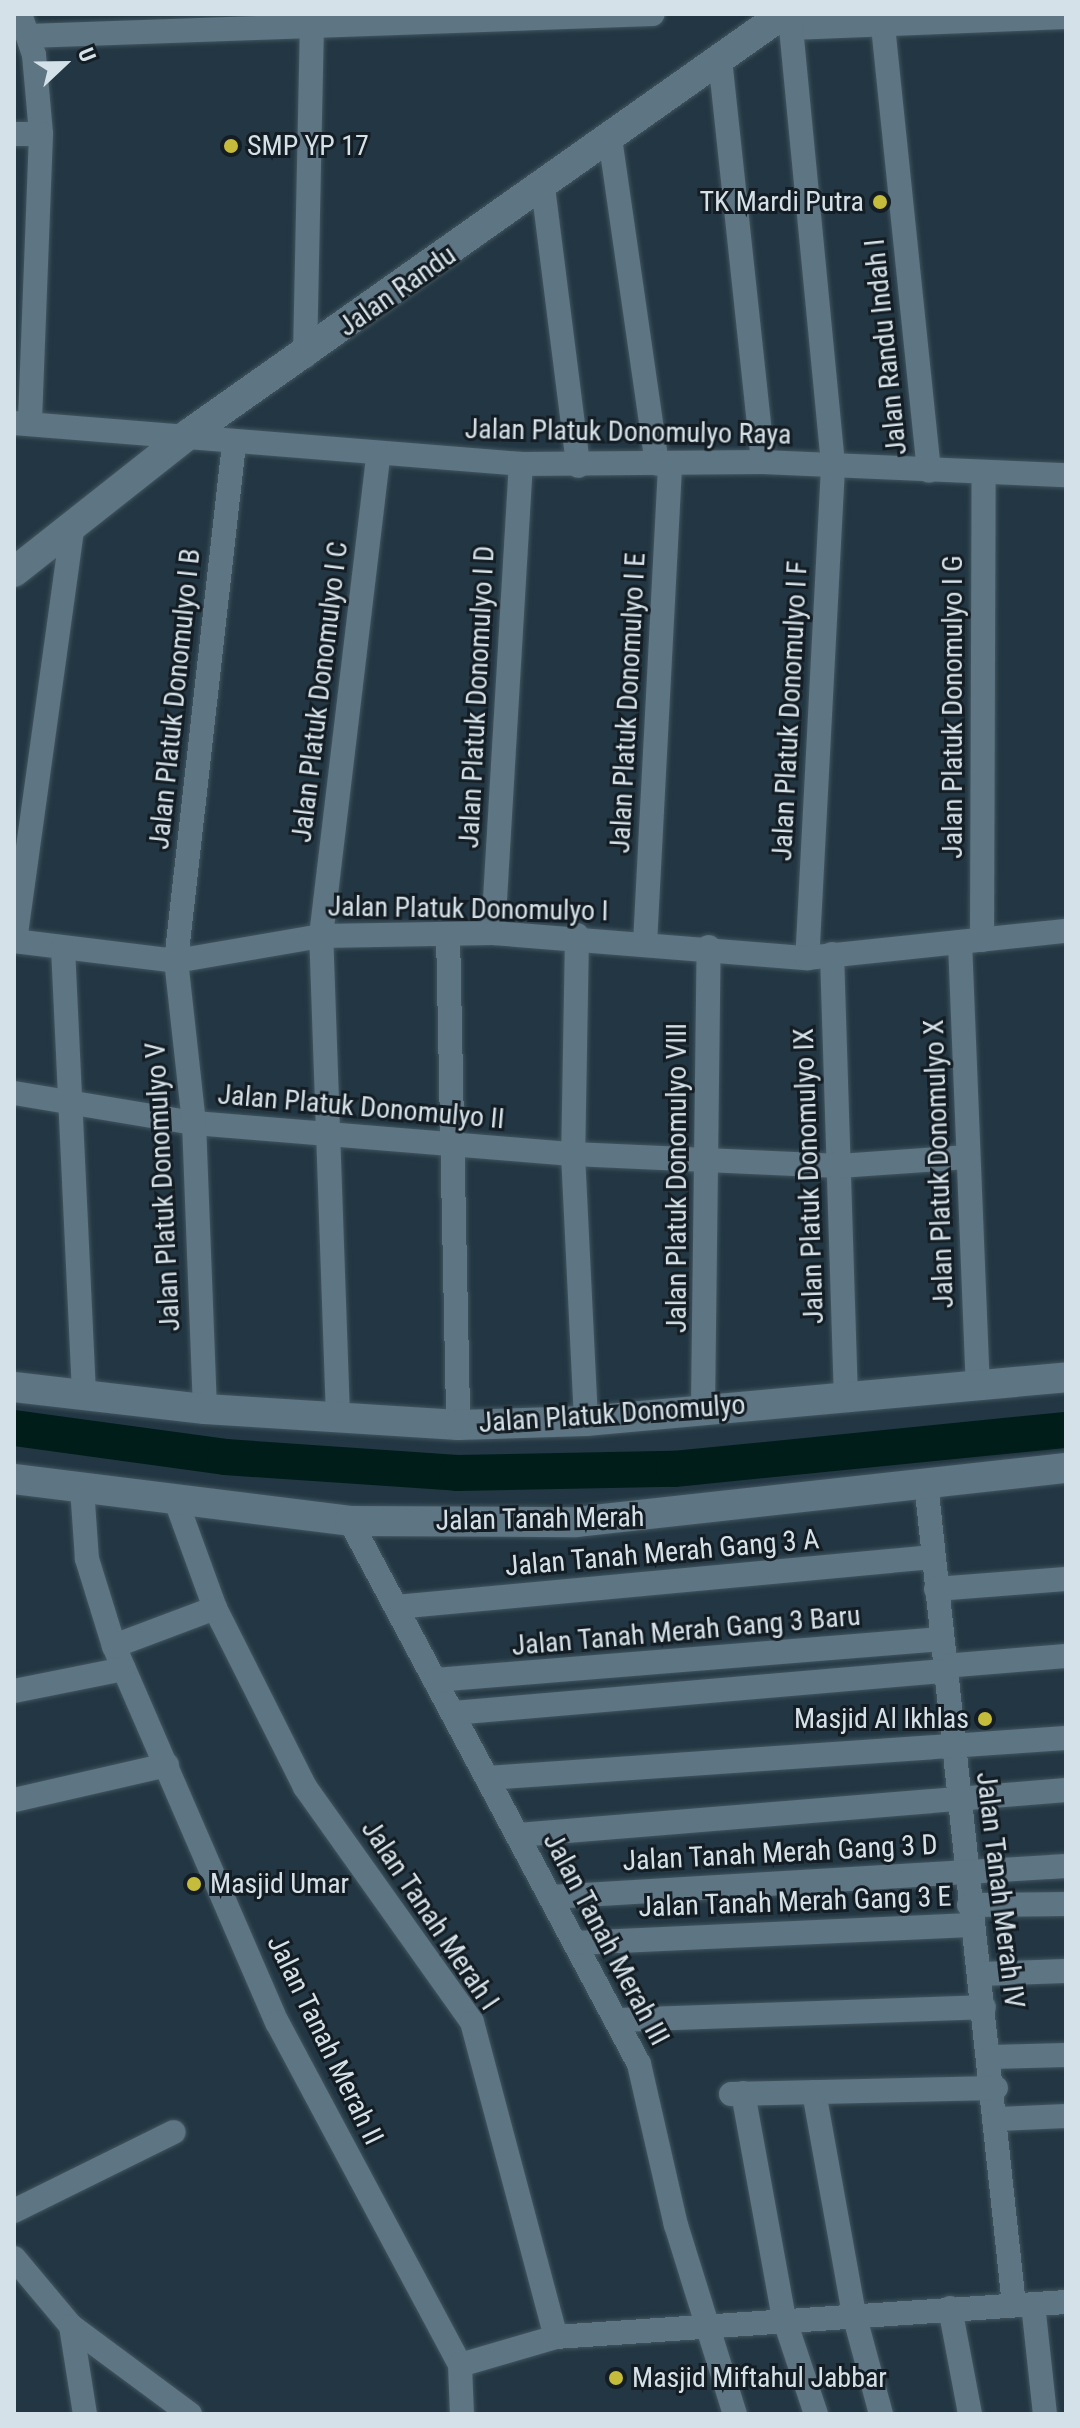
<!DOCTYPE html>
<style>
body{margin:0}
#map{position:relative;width:1080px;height:2428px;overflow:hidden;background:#223743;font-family:"Roboto Condensed",sans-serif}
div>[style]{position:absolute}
.river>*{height:36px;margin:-18px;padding:0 18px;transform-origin:18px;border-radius:18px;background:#011d1a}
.roads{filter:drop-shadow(0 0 2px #42555f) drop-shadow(0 0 2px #42555f)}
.minor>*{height:24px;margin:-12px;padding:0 12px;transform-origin:12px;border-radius:12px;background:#5e7583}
.tertiary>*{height:30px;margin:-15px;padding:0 15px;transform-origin:15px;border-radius:15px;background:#5e7583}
.dots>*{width:22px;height:22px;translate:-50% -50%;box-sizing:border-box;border:4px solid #141d23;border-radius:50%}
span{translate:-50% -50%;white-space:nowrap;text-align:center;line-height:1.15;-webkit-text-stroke:6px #141d23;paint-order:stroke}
.poi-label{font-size:28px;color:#d5e1e9}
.left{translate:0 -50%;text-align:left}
.right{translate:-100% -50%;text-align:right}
.street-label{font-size:28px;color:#d5e1e9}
.frame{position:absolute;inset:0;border:16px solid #d5e1e9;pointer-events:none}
.north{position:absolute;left:24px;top:24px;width:80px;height:80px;-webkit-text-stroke:6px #141d23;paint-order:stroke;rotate:68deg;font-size:22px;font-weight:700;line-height:32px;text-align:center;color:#d5e1e9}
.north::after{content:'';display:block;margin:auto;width:28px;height:36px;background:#d5e1e9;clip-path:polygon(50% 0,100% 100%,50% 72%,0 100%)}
</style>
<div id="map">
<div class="river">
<div style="left:14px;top:1428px;width:213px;rotate:7.8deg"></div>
<div style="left:225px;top:1457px;width:233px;rotate:3.9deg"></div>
<div style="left:457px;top:1473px;width:217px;rotate:-1.1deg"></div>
<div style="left:674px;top:1469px;width:394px;rotate:-5.7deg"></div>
</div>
<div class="roads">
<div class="minor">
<div style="left:20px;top:14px;width:43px;rotate:71.1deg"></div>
<div style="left:34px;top:55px;width:79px;rotate:84.9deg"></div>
<div style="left:41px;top:134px;width:290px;rotate:92.2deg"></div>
<div style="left:789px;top:14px;width:14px;rotate:82deg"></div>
<div style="left:791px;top:28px;width:275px;rotate:-2.3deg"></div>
<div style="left:883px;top:26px;width:447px;rotate:84.1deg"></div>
<div style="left:791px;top:28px;width:441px;rotate:84.5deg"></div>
<div style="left:833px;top:467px;width:492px;rotate:93deg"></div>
<div style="left:28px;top:36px;width:625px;rotate:-2.02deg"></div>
<div style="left:720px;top:59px;width:405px;rotate:83.9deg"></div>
<div style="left:14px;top:134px;width:27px"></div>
<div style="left:610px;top:138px;width:329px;rotate:81.8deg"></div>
<div style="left:543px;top:187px;width:281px;rotate:82.8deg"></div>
<div style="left:305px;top:356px;width:342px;rotate:-88.8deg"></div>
<div style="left:14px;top:423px;width:509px;rotate:4.62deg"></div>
<div style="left:521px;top:464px;width:242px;rotate:-0.5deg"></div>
<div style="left:763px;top:462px;width:303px;rotate:2.5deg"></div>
<div style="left:493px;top:933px;width:470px;rotate:-86.6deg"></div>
<div style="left:448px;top:934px;width:491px;rotate:88.8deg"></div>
<div style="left:577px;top:935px;width:219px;rotate:91deg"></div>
<div style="left:573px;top:1154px;width:267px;rotate:87.2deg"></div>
<div style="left:982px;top:940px;width:466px;rotate:-89.8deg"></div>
<div style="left:14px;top:941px;width:163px;rotate:7deg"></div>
<div style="left:176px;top:961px;width:147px;rotate:-9.8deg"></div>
<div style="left:321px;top:936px;width:172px;rotate:-1deg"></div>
<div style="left:493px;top:933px;width:315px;rotate:4.6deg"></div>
<div style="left:807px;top:958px;width:260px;rotate:-6deg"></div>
<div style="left:15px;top:941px;width:416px;rotate:-82.1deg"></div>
<div style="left:960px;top:942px;width:443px;rotate:87.7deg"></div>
<div style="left:645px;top:944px;width:481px;rotate:-87deg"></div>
<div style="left:63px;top:948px;width:449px;rotate:87.3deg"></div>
<div style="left:832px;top:954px;width:442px;rotate:88.2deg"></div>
<div style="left:14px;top:1093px;width:182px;rotate:9.5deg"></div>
<div style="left:194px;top:1123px;width:380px;rotate:4.7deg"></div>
<div style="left:573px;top:1154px;width:266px;rotate:2.6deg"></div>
<div style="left:839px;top:1166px;width:129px;rotate:-4deg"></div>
<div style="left:703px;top:1408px;width:461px;rotate:-89.3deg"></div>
<div style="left:205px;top:1409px;width:286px;rotate:-92.2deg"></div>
<div style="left:194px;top:1123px;width:163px;rotate:-96.3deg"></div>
<div style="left:176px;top:961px;width:520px;rotate:-83.6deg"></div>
<div style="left:338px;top:1417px;width:481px;rotate:-92deg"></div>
<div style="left:321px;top:936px;width:483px;rotate:-83.2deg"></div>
<div style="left:926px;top:1483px;width:827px;rotate:83.89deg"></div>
<div style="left:82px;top:1488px;width:71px;rotate:86deg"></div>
<div style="left:87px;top:1559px;width:91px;rotate:72.8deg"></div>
<div style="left:114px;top:1646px;width:410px;rotate:66.6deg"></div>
<div style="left:277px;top:2022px;width:389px;rotate:61.9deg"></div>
<div style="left:460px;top:2365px;width:49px;rotate:87.7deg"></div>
<div style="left:176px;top:1501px;width:114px;rotate:70deg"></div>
<div style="left:215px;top:1608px;width:200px;rotate:63.3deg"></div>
<div style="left:305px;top:1787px;width:288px;rotate:54.6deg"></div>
<div style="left:472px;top:2022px;width:326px;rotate:75.1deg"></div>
<div style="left:350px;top:1521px;width:615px;rotate:61.98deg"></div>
<div style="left:639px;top:2064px;width:165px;rotate:77.1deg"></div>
<div style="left:676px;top:2225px;width:198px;rotate:72.7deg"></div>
<div style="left:936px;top:1589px;width:130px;rotate:-4.4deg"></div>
<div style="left:396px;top:1607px;width:539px;rotate:-5.32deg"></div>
<div style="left:114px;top:1646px;width:108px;rotate:-20.6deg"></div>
<div style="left:944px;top:1666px;width:122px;rotate:-4.7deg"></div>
<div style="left:435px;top:1680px;width:508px;rotate:-4.63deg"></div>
<div style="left:14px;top:1691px;width:112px;rotate:-11.3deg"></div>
<div style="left:453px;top:1713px;width:493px;rotate:-4.9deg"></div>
<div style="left:487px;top:1778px;width:580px;rotate:-3.95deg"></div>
<div style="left:14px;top:1800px;width:157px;rotate:-12.9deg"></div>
<div style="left:518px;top:1835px;width:550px;rotate:-4.69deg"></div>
<div style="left:551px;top:1897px;width:516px;rotate:-3.44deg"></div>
<div style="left:969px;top:1905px;width:97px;rotate:-0.6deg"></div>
<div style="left:575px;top:1943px;width:396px;rotate:-2.6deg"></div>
<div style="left:980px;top:1974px;width:86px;rotate:-2deg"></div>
<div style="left:616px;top:2020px;width:368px;rotate:-2deg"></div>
<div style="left:991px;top:2057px;width:75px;rotate:-1.5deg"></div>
<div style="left:814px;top:2092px;width:226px;rotate:79.8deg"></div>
<div style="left:854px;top:2314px;width:104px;rotate:74.9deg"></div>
<div style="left:743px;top:2093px;width:229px;rotate:79.7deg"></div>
<div style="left:784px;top:2318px;width:101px;rotate:71.6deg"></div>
<div style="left:731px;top:2094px;width:265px;rotate:-1.3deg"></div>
<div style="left:999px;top:2119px;width:67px;rotate:-2.6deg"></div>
<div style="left:14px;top:2211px;width:178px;rotate:-26.3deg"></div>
<div style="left:14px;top:2258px;width:89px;rotate:50deg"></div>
<div style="left:71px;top:2326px;width:148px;rotate:36.5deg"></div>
<div style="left:1033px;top:2304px;width:111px;rotate:83.8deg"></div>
<div style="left:950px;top:2308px;width:108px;rotate:79.3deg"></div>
<div style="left:71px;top:2326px;width:89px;rotate:81deg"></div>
<div style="left:460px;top:2365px;width:100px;rotate:-16.3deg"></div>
<div style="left:556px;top:2337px;width:511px;rotate:-3.93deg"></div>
</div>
<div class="tertiary">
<div style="left:14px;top:572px;width:224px;rotate:-38.3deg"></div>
<div style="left:190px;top:433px;width:726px;rotate:-35.24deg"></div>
<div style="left:14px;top:1387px;width:192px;rotate:6.6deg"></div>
<div style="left:205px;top:1409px;width:254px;rotate:3.6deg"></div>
<div style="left:458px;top:1425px;width:128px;rotate:-1.8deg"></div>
<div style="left:586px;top:1421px;width:482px;rotate:-5.2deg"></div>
<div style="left:14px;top:1479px;width:339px;rotate:7.1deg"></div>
<div style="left:350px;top:1521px;width:226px;rotate:0.3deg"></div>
<div style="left:576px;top:1522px;width:493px;rotate:-6.3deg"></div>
</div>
</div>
<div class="dots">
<div style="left:231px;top:146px;background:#c6bc3c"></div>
<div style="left:880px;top:202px;background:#c6bc3c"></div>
<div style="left:985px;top:1719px;background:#c6bc3c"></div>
<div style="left:194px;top:1884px;background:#c6bc3c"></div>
<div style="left:616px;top:2378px;background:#c6bc3c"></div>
</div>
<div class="poi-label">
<span class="left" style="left:247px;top:146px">SMP YP 17</span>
<span class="right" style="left:864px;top:202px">TK Mardi Putra</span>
<span class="right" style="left:969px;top:1719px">Masjid Al Ikhlas</span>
<span class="left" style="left:210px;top:1884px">Masjid Umar</span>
<span class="left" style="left:632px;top:2378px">Masjid Miftahul Jabbar</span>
</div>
<div class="street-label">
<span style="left:397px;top:291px;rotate:-35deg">Jalan Randu</span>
<span style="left:886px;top:347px;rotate:-96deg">Jalan Randu Indah I</span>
<span style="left:628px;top:432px;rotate:1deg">Jalan Platuk Donomulyo Raya</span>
<span style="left:320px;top:692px;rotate:-83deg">Jalan Platuk Donomulyo I C</span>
<span style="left:477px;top:697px;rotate:-87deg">Jalan Platuk Donomulyo I D</span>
<span style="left:175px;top:699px;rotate:-84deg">Jalan Platuk Donomulyo I B</span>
<span style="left:628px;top:703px;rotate:-87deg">Jalan Platuk Donomulyo I E</span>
<span style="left:953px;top:707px;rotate:-90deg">Jalan Platuk Donomulyo I G</span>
<span style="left:790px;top:711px;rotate:-87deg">Jalan Platuk Donomulyo I F</span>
<span style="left:468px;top:909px;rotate:1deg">Jalan Platuk Donomulyo I</span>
<span style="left:361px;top:1107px;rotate:5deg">Jalan Platuk Donomulyo II</span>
<span style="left:939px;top:1164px;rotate:-92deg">Jalan Platuk Donomulyo X</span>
<span style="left:809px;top:1176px;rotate:-92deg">Jalan Platuk Donomulyo IX</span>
<span style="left:677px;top:1178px;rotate:-90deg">Jalan Platuk Donomulyo VIII</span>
<span style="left:163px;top:1187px;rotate:-93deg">Jalan Platuk Donomulyo V</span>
<span style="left:612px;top:1414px;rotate:-4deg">Jalan Platuk Donomulyo</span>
<span style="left:540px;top:1519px;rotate:-1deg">Jalan Tanah Merah</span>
<span style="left:662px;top:1553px;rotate:-5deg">Jalan Tanah Merah Gang 3 A</span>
<span style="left:686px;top:1631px;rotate:-5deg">Jalan Tanah Merah Gang 3 Baru</span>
<span style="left:780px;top:1853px;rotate:-3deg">Jalan Tanah Merah Gang 3 D</span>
<span style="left:1000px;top:1890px;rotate:83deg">Jalan Tanah Merah IV</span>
<span style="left:795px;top:1902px;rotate:-2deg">Jalan Tanah Merah Gang 3 E</span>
<span style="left:430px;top:1915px;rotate:56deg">Jalan Tanah Merah I</span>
<span style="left:606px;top:1939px;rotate:62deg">Jalan Tanah Merah III</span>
<span style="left:325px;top:2040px;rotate:64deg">Jalan Tanah Merah II</span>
</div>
<div class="frame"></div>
<div class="north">U</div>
</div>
